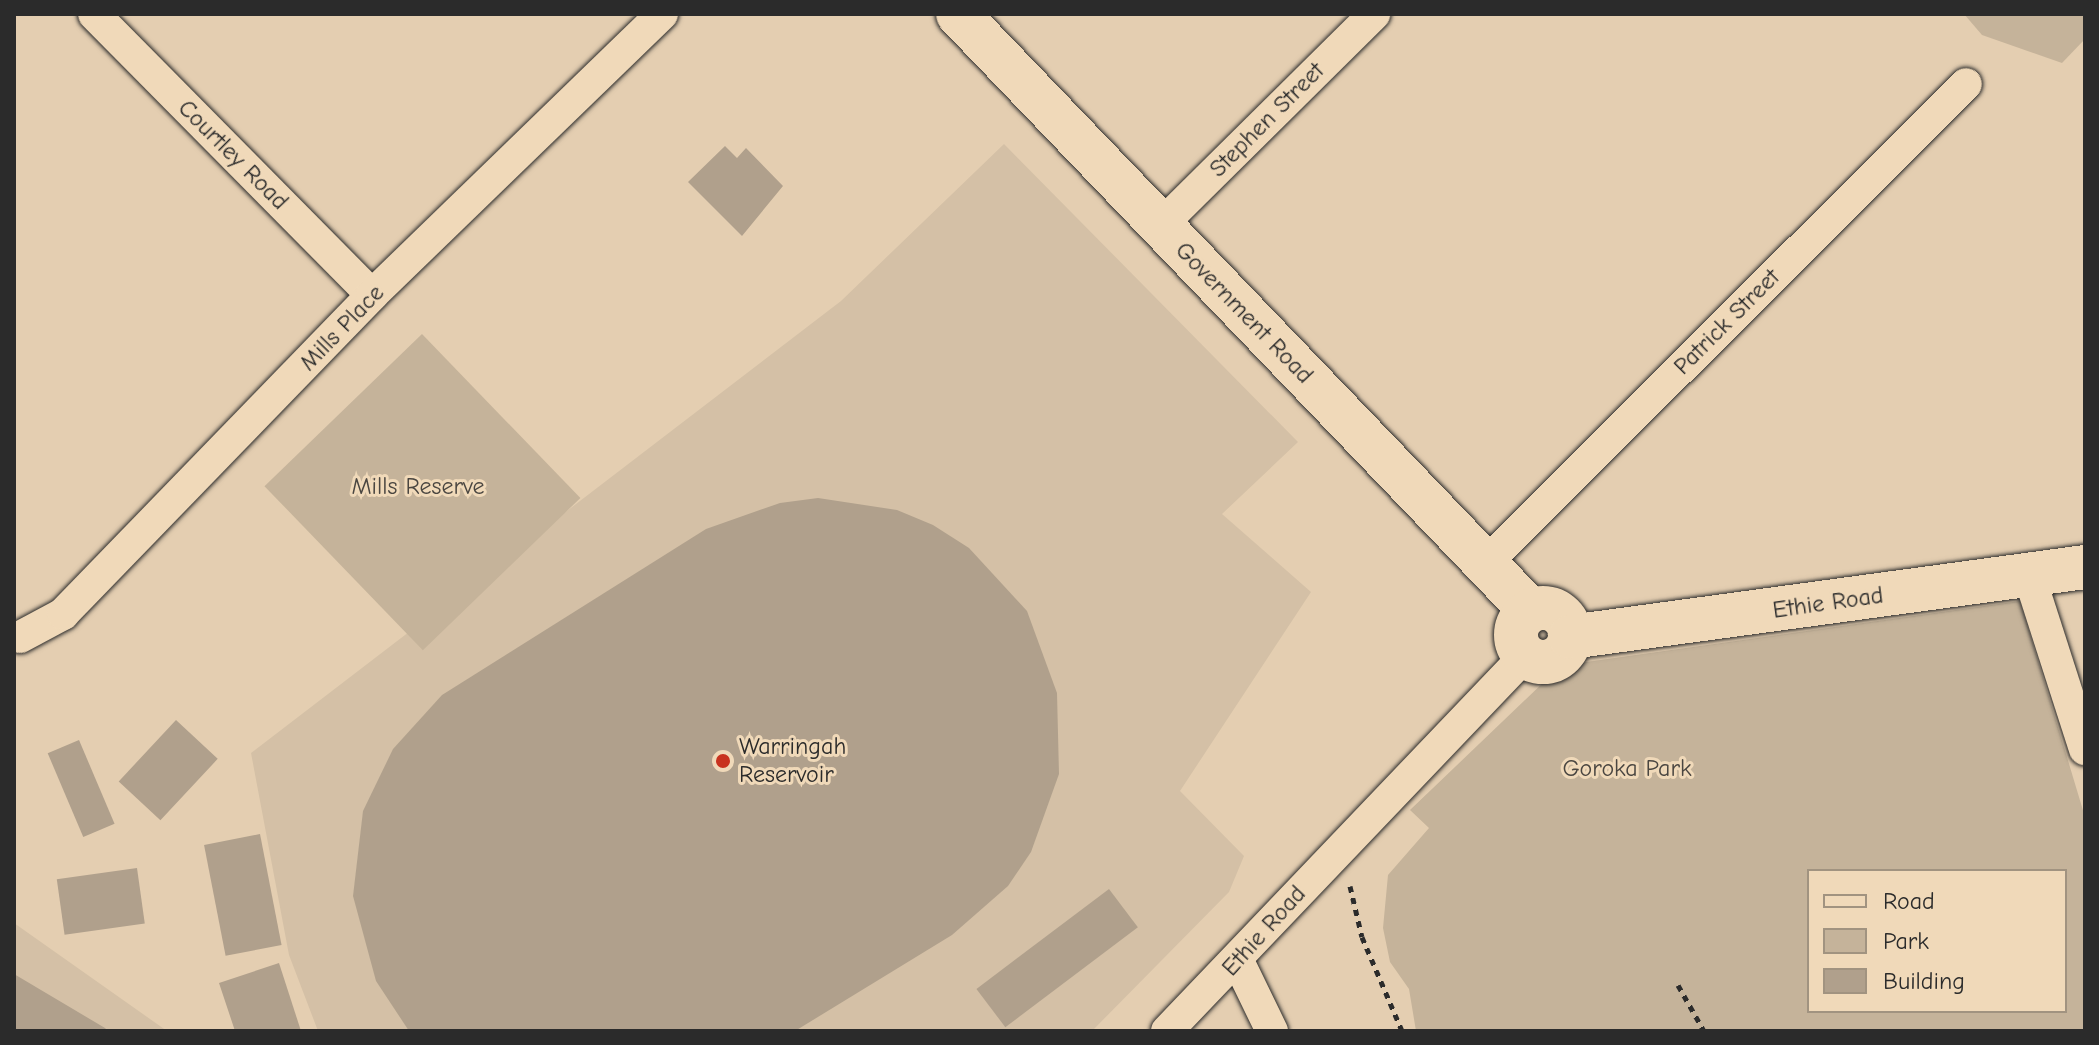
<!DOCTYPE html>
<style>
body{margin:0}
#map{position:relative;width:2099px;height:1045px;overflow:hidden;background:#e4ceb1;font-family:"Comic Neue",sans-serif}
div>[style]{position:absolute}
.built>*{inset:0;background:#d4c0a6}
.green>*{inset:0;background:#c5b39a;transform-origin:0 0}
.building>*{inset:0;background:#b0a08c;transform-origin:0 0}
.path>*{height:5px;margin-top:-2.5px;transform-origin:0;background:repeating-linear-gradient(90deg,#2b2b2b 0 6px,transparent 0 12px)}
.roads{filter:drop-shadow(0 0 2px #2b2b2b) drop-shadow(0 0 2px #2b2b2b)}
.street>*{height:32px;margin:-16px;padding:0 16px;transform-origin:16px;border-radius:16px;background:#f0d9b9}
.secondary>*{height:44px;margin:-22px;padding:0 22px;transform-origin:22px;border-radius:22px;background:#f0d9b9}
.secondary>.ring{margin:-22px;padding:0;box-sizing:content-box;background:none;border:44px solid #f0d9b9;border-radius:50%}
.dots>*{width:22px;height:22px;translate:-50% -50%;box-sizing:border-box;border:4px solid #f0d9b9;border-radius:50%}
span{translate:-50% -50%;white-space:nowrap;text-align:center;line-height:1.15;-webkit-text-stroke:6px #f0d9b9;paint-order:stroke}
.street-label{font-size:24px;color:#2b2b2b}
.park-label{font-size:24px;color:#4a4641}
.poi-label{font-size:24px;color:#2b2b2b}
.left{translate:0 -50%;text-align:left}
.frame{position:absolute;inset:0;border:16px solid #2b2b2b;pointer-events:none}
.legend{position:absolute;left:1807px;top:869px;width:260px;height:144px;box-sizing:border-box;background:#f0d9b9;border:2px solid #a19380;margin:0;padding:10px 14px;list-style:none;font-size:24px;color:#2b2b2b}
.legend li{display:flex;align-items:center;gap:16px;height:40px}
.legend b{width:40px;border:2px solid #a19380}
</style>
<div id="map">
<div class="built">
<div style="clip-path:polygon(1004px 144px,1298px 442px,1222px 514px,1311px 592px,1180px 791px,1244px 856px,1229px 892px,1092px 1031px,318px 1031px,289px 955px,251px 753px,841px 301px)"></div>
<div style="clip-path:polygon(14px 923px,167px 1031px,14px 1031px)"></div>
</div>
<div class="green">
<div style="clip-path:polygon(1964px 14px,2085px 14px,2085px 39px,2062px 63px,1982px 35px)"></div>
<div style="left:422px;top:334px;width:228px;height:219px;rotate:46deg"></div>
<div style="clip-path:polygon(evenodd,2020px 601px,2085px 817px,2085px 1031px,1416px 1031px,1409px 989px,1390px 962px,1383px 928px,1388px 875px,1429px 828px,1410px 810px,1546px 680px,1579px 663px,2020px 601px,2065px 871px,2065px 1011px,1809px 1011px,1809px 871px,2065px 871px)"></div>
</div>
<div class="building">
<div style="clip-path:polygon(725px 146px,737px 158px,746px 148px,783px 186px,742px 236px,688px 182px)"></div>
<div style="clip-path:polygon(818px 498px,897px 510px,933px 525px,969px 548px,1027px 611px,1057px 693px,1059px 774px,1031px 852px,1008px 886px,952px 935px,795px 1031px,409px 1031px,376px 981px,353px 896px,363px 811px,393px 749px,442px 695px,706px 529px,780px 503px)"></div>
<div style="left:176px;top:720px;width:57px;height:84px;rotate:43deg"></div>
<div style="left:79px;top:740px;width:91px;height:34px;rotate:67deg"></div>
<div style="left:260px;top:834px;width:113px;height:57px;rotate:79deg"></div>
<div style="left:137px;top:868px;width:56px;height:81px;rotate:82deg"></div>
<div style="left:1109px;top:889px;width:48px;height:166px;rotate:53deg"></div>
<div style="clip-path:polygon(279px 963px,301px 1031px,235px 1031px,219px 983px)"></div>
<div style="clip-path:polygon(14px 974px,105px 1028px,108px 1031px,14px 1031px)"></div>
</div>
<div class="path">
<div style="left:1350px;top:886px;width:52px;rotate:76.8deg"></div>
<div style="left:1362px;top:937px;width:102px;rotate:66.9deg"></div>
<div style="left:1678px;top:985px;width:53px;rotate:60.5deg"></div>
</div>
<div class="roads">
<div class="street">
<div style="left:94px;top:14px;width:395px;rotate:45.3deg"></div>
<div style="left:1159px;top:227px;width:303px;rotate:-44.7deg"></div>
<div style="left:1488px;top:561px;width:675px;rotate:-44.94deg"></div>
<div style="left:2029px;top:575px;width:183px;rotate:72.2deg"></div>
<div style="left:20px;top:637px;width:49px;rotate:-28.1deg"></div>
<div style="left:63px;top:614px;width:444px;rotate:-45.9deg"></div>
<div style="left:372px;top:295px;width:404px;rotate:-44.1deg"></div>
<div style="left:1238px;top:961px;width:78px;rotate:64.1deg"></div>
<div style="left:1167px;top:1031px;width:518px;rotate:-46.33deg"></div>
</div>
<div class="secondary">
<div style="left:958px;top:14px;width:827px;rotate:46.18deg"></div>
<div class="ring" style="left:1516px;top:608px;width:10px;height:10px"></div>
<div style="left:1570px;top:637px;width:520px;rotate:-7.74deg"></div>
</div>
</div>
<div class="dots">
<div style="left:723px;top:761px;background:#c8321e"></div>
</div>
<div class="street-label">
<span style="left:1267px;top:120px;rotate:-45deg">Stephen Street</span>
<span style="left:233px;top:155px;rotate:45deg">Courtley Road</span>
<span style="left:1244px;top:313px;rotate:46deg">Government Road</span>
<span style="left:1727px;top:322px;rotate:-45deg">Patrick Street</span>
<span style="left:342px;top:328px;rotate:-46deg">Mills Place</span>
<span style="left:1828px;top:603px;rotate:-8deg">Ethie Road</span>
<span style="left:1264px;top:931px;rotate:-48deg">Ethie Road</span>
</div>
<div class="park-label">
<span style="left:418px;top:487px">Mills Reserve</span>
<span style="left:1627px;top:769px">Goroka Park</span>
</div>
<div class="poi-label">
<span class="left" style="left:739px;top:761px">Warringah<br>Reservoir</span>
</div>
<div class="frame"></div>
<ul class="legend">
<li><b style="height:10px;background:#f0d9b9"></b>Road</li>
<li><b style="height:22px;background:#c5b39a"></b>Park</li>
<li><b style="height:22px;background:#b0a08c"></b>Building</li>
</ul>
</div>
